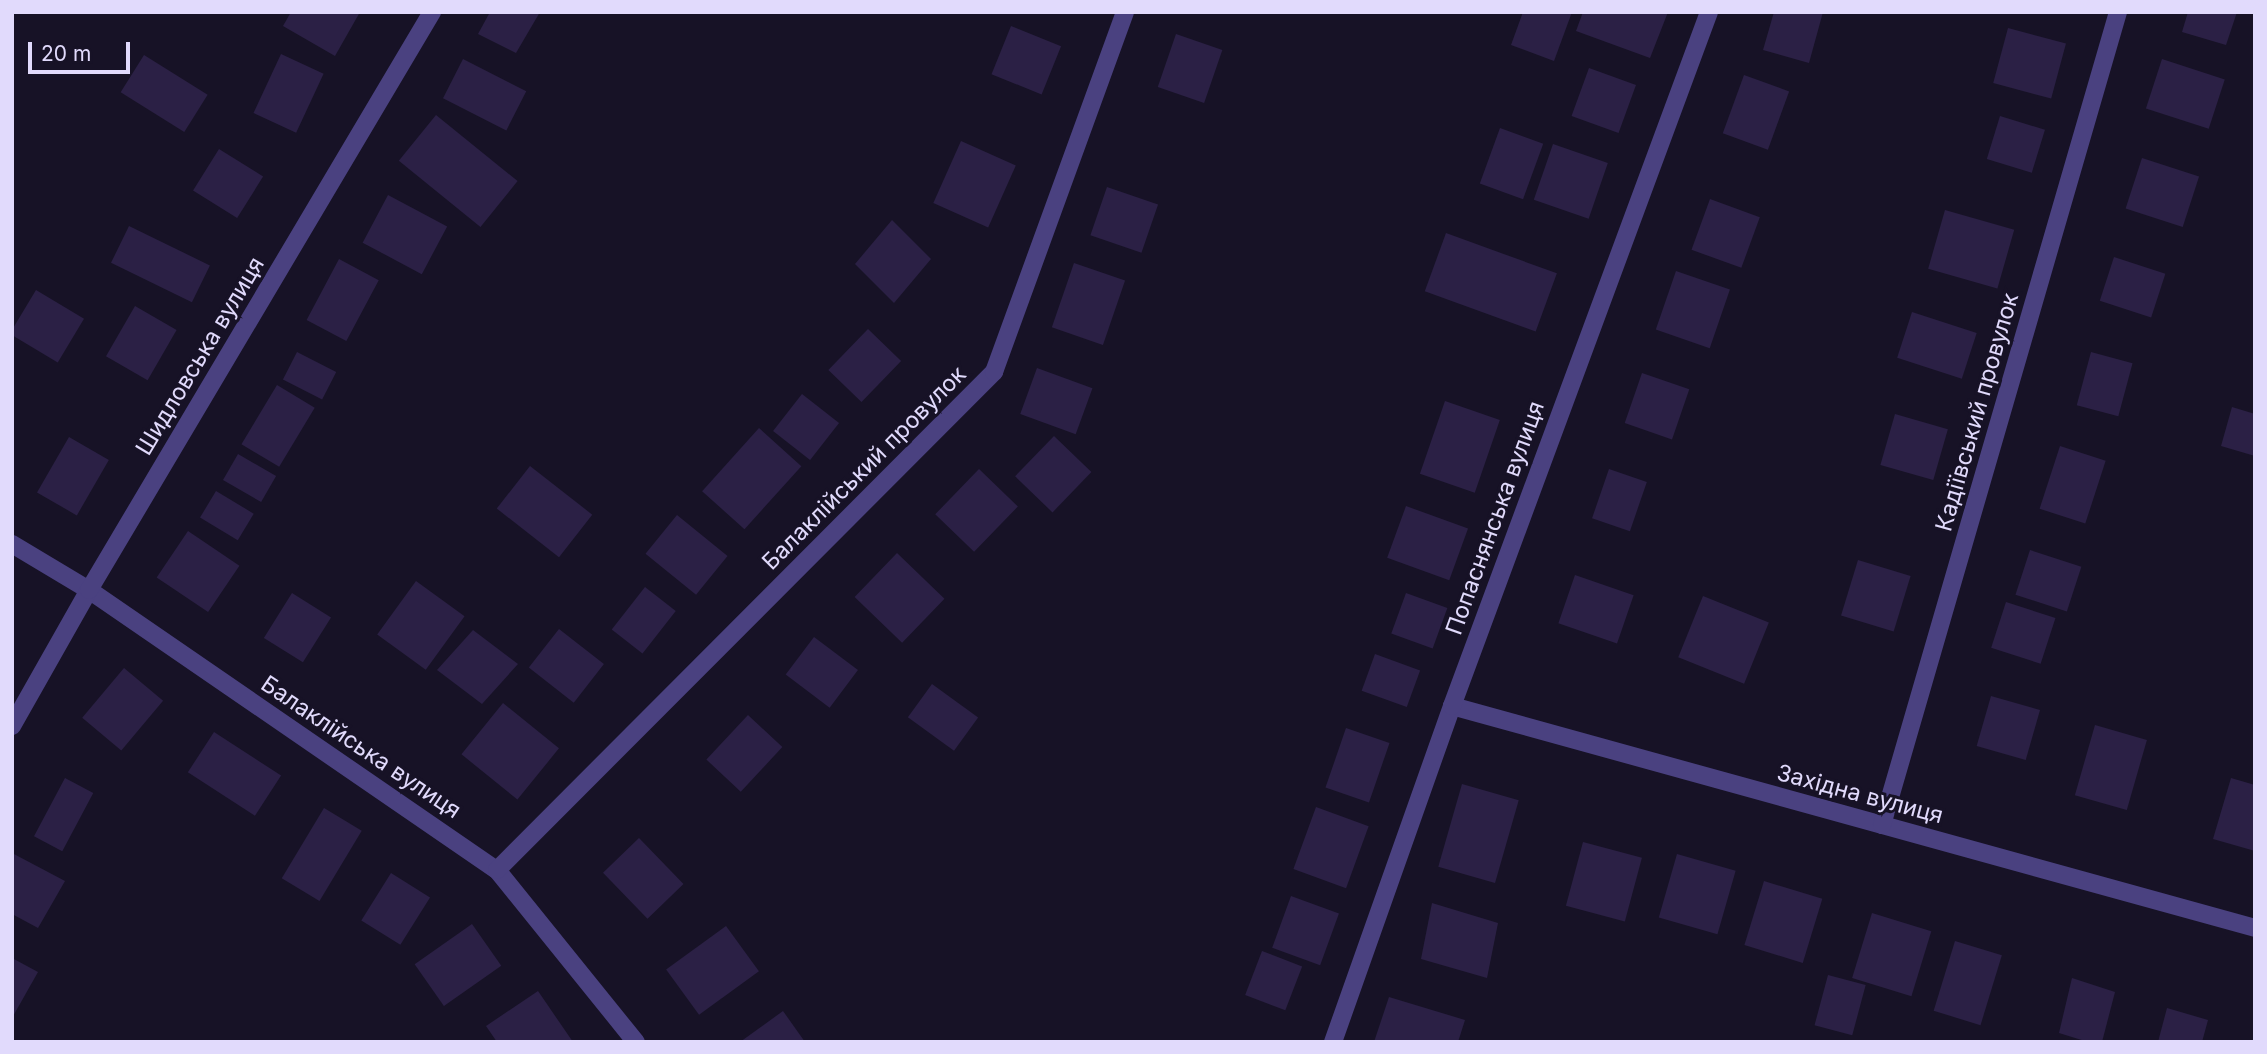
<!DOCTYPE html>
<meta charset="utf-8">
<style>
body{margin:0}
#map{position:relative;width:2267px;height:1054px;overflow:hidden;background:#171226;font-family:Inter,sans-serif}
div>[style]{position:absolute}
.building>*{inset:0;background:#2b2045;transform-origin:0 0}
.minor>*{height:18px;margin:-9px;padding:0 9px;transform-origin:9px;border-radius:9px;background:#4a4180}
span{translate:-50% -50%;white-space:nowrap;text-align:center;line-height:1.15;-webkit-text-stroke:6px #171226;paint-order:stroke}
.street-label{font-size:23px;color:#e1dafc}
.frame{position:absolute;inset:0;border:14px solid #e1dafc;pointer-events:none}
.scale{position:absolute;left:28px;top:42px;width:102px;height:32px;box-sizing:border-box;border:4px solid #e1dafc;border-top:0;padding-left:9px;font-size:21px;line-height:24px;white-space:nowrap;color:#e1dafc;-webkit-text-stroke:5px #171226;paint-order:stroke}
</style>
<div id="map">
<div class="building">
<div style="clip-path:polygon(291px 12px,360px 12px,335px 56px,283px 26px)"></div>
<div style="clip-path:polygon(490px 12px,540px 12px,516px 53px,478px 34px)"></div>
<div style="clip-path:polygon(1523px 12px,1572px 12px,1554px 61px,1511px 45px)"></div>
<div style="clip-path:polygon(1583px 12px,1668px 12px,1650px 58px,1576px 31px)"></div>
<div style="clip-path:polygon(1774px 12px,1823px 12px,1809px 63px,1763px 50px)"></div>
<div style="clip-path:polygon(2188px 12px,2237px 12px,2226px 45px,2182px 32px)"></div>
<div style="left:1011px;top:26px;width:54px;height:52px;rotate:22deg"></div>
<div style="left:2008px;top:28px;width:60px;height:57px;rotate:15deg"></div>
<div style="left:1176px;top:34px;width:49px;height:56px;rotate:19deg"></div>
<div style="left:281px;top:54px;width:47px;height:65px;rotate:25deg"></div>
<div style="left:144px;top:55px;width:75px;height:44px;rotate:32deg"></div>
<div style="left:463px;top:59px;width:71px;height:44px;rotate:27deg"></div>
<div style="left:2162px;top:59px;width:66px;height:52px;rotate:18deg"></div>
<div style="left:1589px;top:68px;width:50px;height:51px;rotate:20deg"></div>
<div style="left:1744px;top:75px;width:48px;height:62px;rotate:20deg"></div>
<div style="left:436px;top:115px;width:105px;height:59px;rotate:39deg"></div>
<div style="left:2000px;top:116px;width:47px;height:45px;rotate:17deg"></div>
<div style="left:1500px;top:128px;width:46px;height:59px;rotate:20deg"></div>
<div style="left:961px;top:141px;width:60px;height:68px;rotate:24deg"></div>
<div style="left:1553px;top:144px;width:58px;height:59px;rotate:19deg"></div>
<div style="left:219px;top:149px;width:52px;height:49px;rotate:32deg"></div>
<div style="left:2142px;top:158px;width:60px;height:53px;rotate:18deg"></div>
<div style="left:1107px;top:187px;width:54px;height:51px;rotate:19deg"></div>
<div style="left:388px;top:195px;width:67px;height:54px;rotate:28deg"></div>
<div style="left:1710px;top:199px;width:53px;height:54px;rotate:20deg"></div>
<div style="left:1945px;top:210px;width:72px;height:61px;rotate:16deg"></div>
<div style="clip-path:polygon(892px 220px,931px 259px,894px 303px,855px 264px)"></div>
<div style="left:129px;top:226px;width:90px;height:41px;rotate:26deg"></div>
<div style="left:1446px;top:233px;width:118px;height:62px;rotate:20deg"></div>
<div style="left:2114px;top:257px;width:54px;height:46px;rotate:18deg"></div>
<div style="left:339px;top:259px;width:45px;height:69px;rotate:28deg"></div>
<div style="left:1074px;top:263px;width:54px;height:68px;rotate:19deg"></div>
<div style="left:1676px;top:271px;width:57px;height:62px;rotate:19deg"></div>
<div style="left:36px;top:290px;width:56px;height:51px;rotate:31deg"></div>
<div style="left:135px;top:306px;width:48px;height:58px;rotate:30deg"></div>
<div style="left:1912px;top:312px;width:68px;height:48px;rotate:18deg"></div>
<div style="left:868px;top:329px;width:46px;height:57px;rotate:44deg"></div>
<div style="left:297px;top:352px;width:44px;height:31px;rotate:27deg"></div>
<div style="left:2091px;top:352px;width:43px;height:55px;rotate:15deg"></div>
<div style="left:1037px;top:368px;width:59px;height:49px;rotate:20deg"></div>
<div style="left:1642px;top:373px;width:50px;height:53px;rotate:19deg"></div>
<div style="left:277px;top:385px;width:44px;height:69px;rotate:31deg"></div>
<div style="left:802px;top:394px;width:47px;height:47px;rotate:38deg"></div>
<div style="left:1445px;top:401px;width:58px;height:77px;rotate:19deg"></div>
<div style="clip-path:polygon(2232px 407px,2255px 414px,2255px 456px,2221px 446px)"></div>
<div style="left:1895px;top:414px;width:55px;height:53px;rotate:16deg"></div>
<div style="left:759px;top:428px;width:57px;height:85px;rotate:42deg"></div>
<div style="left:1054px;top:436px;width:52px;height:56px;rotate:44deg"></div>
<div style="left:69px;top:437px;width:46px;height:64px;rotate:30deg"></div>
<div style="left:2060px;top:446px;width:48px;height:66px;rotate:18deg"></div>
<div style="left:238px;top:454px;width:44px;height:30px;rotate:30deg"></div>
<div style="left:530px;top:466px;width:79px;height:54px;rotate:38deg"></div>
<div style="left:979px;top:469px;width:54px;height:63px;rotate:44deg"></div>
<div style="left:1609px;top:469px;width:40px;height:52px;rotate:19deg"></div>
<div style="left:216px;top:491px;width:44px;height:31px;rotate:31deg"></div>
<div style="left:1406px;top:506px;width:66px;height:55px;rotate:20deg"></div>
<div style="left:677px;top:515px;width:65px;height:50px;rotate:39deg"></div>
<div style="left:188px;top:531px;width:62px;height:56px;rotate:34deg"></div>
<div style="left:2030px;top:550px;width:54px;height:47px;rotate:18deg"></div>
<div style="left:897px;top:553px;width:66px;height:61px;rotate:44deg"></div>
<div style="left:1858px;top:560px;width:55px;height:58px;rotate:17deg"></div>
<div style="left:1575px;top:575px;width:62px;height:51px;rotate:19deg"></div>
<div style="left:416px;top:581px;width:60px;height:66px;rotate:36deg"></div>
<div style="left:645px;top:587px;width:39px;height:54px;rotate:38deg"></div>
<div style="left:292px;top:593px;width:46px;height:53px;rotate:32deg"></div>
<div style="left:1406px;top:593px;width:44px;height:43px;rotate:20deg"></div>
<div style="left:1703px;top:596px;width:71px;height:66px;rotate:22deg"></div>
<div style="left:2006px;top:602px;width:52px;height:48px;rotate:18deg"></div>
<div style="left:559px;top:629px;width:57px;height:49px;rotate:38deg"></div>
<div style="clip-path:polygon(473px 630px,518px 664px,482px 704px,437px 670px)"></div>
<div style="left:814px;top:637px;width:55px;height:47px;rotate:37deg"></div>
<div style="left:1375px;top:654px;width:48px;height:39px;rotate:20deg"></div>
<div style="left:124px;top:668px;width:51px;height:65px;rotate:40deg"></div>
<div style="left:932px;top:684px;width:57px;height:41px;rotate:36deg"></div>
<div style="left:1991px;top:696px;width:51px;height:52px;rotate:16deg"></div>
<div style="left:503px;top:703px;width:72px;height:66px;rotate:39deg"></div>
<div style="left:748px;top:715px;width:47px;height:61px;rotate:43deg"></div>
<div style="left:2095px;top:725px;width:54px;height:73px;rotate:16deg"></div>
<div style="left:1346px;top:728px;width:46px;height:63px;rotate:19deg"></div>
<div style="left:214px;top:732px;width:80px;height:48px;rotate:33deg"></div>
<div style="left:65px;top:778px;width:32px;height:66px;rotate:28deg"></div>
<div style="clip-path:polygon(2231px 778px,2255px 785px,2255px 851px,2213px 839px)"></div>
<div style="left:1462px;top:784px;width:59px;height:86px;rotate:16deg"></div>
<div style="left:1316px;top:807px;width:56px;height:66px;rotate:20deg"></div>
<div style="left:324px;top:808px;width:44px;height:82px;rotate:31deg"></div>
<div style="left:639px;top:838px;width:64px;height:50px;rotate:46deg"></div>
<div style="left:1583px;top:842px;width:61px;height:66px;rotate:15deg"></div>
<div style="clip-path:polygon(12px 853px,65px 881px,38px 928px,12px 914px)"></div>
<div style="left:1677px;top:854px;width:61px;height:66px;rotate:16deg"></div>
<div style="left:391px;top:873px;width:46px;height:56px;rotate:32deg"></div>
<div style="left:1764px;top:881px;width:61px;height:67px;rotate:17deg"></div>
<div style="left:1291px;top:896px;width:51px;height:55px;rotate:20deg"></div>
<div style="clip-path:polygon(1432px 903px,1498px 923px,1487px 978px,1421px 959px)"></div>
<div style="left:1872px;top:913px;width:62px;height:68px;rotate:17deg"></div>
<div style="left:472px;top:924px;width:51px;height:70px;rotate:55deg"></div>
<div style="left:726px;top:926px;width:56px;height:74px;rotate:54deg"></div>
<div style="left:1955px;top:941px;width:49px;height:73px;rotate:17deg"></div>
<div style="left:1262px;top:951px;width:43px;height:47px;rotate:21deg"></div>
<div style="clip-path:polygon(12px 958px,38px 972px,12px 1018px)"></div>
<div style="left:1828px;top:975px;width:39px;height:52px;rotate:15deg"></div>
<div style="clip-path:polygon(2072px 978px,2115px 992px,2102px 1042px,2088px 1042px,2059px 1033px)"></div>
<div style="clip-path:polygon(538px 991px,573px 1042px,497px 1042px,486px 1026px)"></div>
<div style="clip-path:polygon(1389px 997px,1465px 1020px,1458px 1042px,1374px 1042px)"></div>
<div style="clip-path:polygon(2167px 1008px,2208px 1020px,2202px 1042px,2158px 1042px)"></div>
<div style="clip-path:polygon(783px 1011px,805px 1042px,740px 1042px)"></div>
</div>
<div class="minor">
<div style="left:12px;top:544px;width:90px;rotate:30.9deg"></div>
<div style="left:89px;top:590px;width:495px;rotate:34.5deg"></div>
<div style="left:497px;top:870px;width:221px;rotate:51.1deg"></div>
<div style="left:1452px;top:706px;width:833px;rotate:15.45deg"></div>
<div style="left:12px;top:726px;width:156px;rotate:-60.5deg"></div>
<div style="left:89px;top:590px;width:672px;rotate:-59.31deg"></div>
<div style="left:1882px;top:825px;width:847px;rotate:-73.81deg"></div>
<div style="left:497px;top:870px;width:704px;rotate:-45.06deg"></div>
<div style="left:994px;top:372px;width:383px;rotate:-70deg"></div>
<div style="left:1333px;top:1042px;width:356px;rotate:-70.5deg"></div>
<div style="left:1452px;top:706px;width:740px;rotate:-69.68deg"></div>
</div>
<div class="street-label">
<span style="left:200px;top:356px;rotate:-59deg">Шидловська вулиця</span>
<span style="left:1977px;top:412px;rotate:-74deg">Кадіївський провулок</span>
<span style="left:864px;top:468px;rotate:-45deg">Балаклійський провулок</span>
<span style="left:1495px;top:518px;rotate:-70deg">Попаснянська вулиця</span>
<span style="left:361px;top:747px;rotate:34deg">Балаклійська вулиця</span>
<span style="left:1860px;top:794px;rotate:15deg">Західна вулиця</span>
</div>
<div class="frame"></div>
<div class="scale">20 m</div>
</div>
